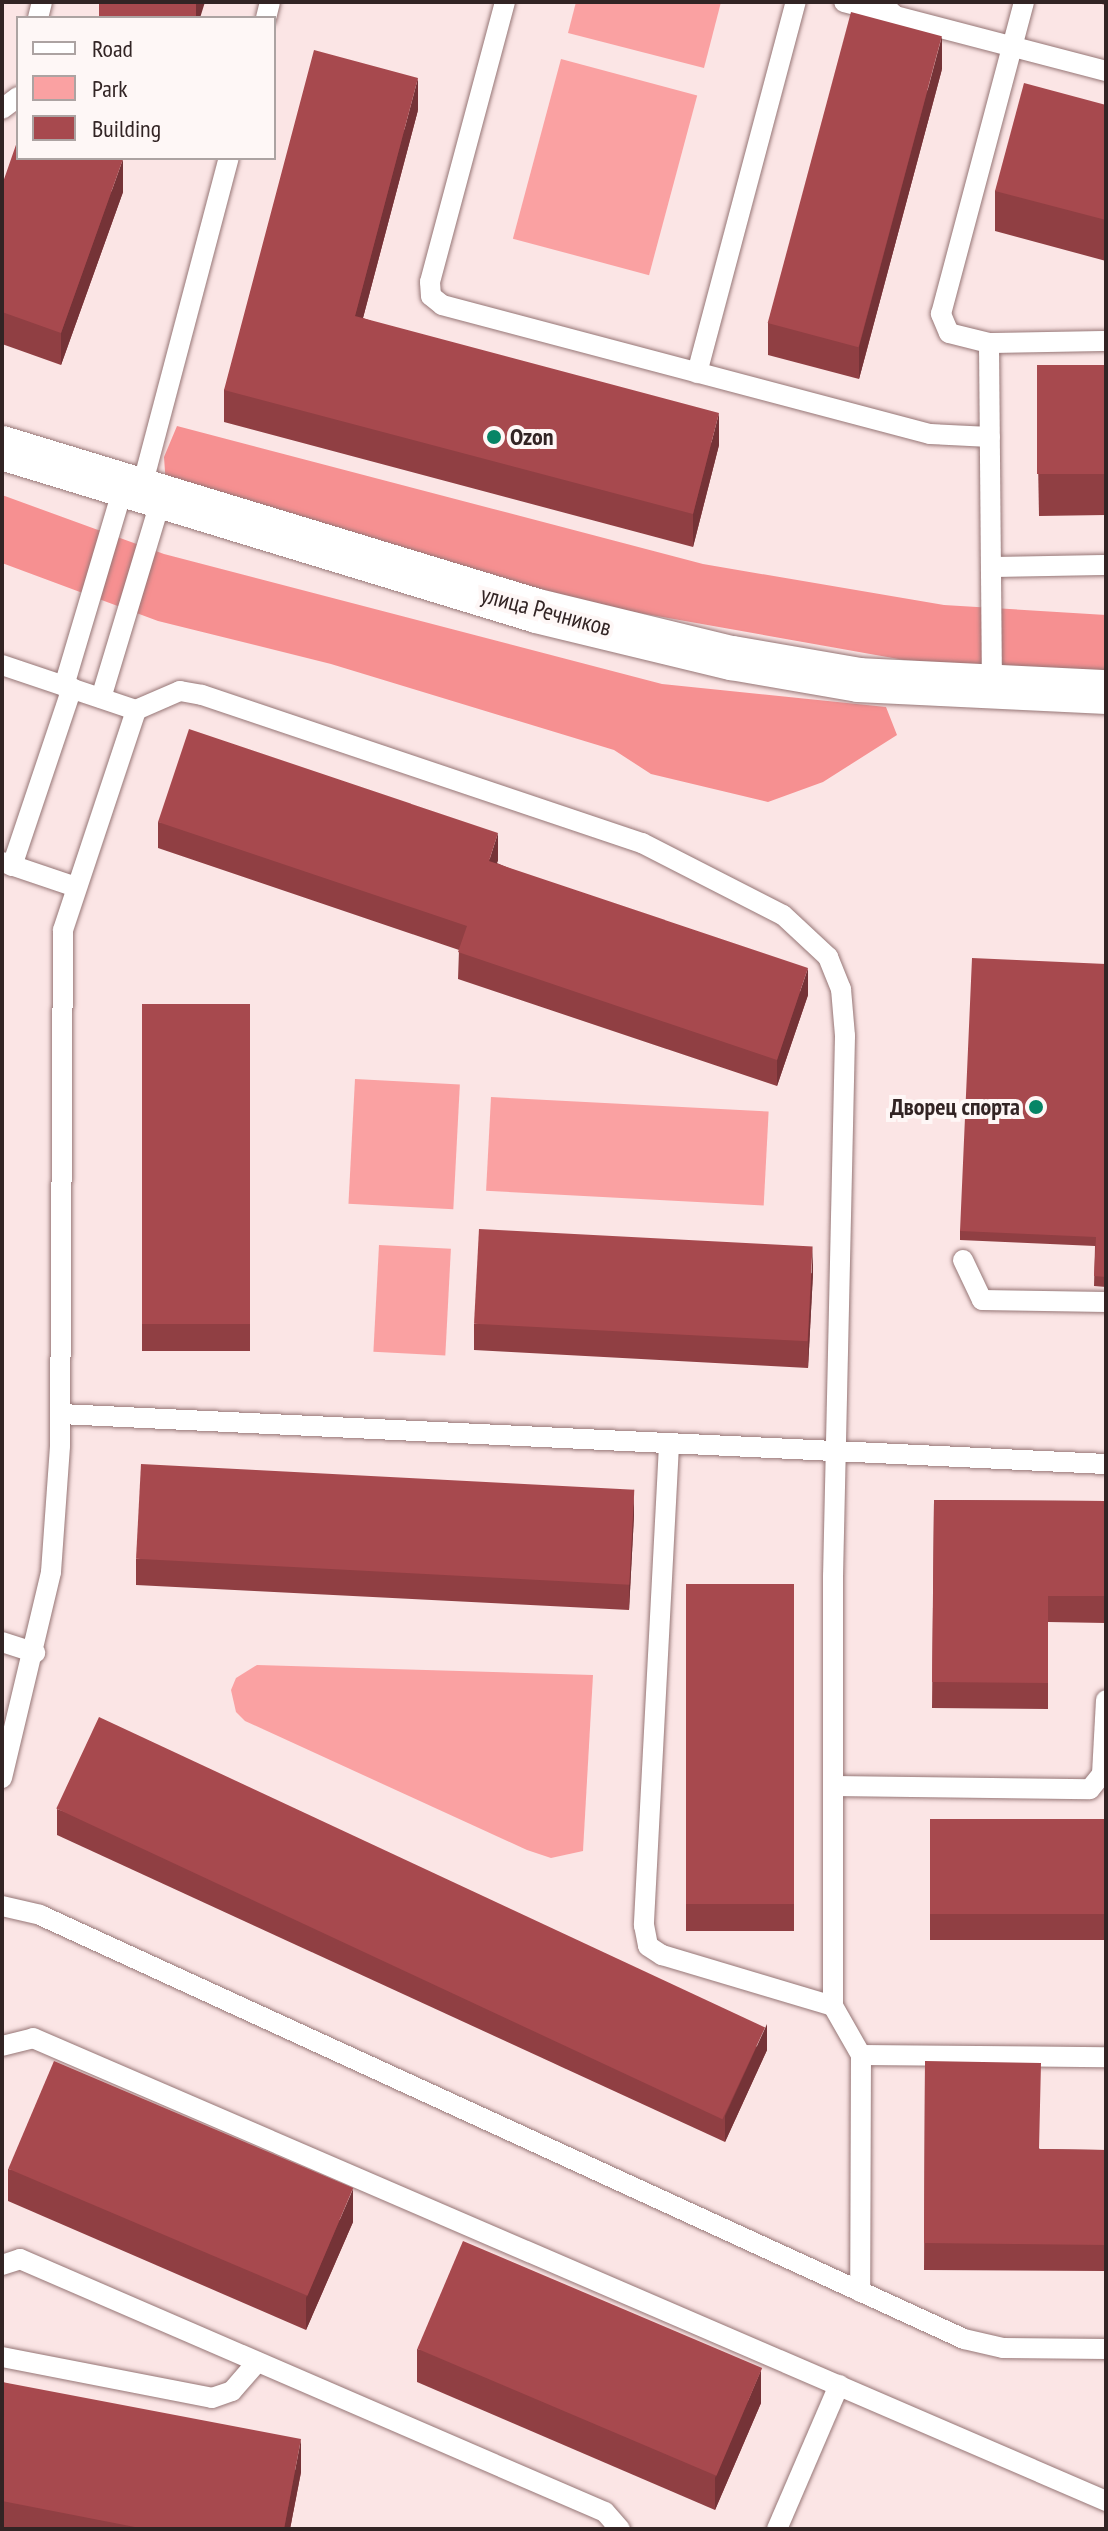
<!DOCTYPE html>
<meta charset="utf-8">
<style>
body{margin:0}
#map{position:relative;width:1108px;height:2531px;overflow:hidden;background:#fbe5e5;font-family:"PT Sans Narrow",sans-serif}
div>[style]{position:absolute}
.green>*{inset:0;background:#faa1a2;transform-origin:0 0}
.forest>*{inset:0;background:#f69091}
.roads{filter:drop-shadow(0 0 2px #967676) drop-shadow(0 0 2px #967676)}
.lane>*{height:20px;margin:-10px;padding:0 10px;transform-origin:10px;border-radius:10px;background:#fff}
.secondary>*{height:44px;margin:-22px;padding:0 22px;transform-origin:22px;border-radius:22px;background:#fff}
.wall>*{inset:0;background:#903f43;transform-origin:0 0}
.shaded-wall>*{inset:0;background:#753337}
.building>*{inset:0;background:#a7494e;transform-origin:0 0}
.dots>*{width:22px;height:22px;translate:-50% -50%;box-sizing:border-box;border:4px solid #fef7f6;border-radius:50%}
span{translate:-50% -50%;white-space:nowrap;text-align:center;line-height:1.15;-webkit-text-stroke:8px #fef7f6;paint-order:stroke}
.poi-label{font-size:24px;color:#322424;font-weight:700}
.left{translate:0 -50%;text-align:left}
.right{translate:-100% -50%;text-align:right}
.street-label{font-size:24px;color:#322424}
.frame{position:absolute;inset:0;border:4px solid #322424;pointer-events:none}
.legend{position:absolute;left:16px;top:16px;width:260px;height:144px;box-sizing:border-box;background:#fef7f6;border:2px solid #aca3a2;margin:0;padding:10px 14px;list-style:none;font-size:24px;color:#322424}
.legend li{display:flex;align-items:center;gap:16px;height:40px}
.legend b{width:40px;border:2px solid #aca3a2}
</style>
<div id="map">
<div class="green">
<div style="clip-path:polygon(576px 2px,721px 2px,704px 68px,568px 33px)"></div>
<div style="left:561px;top:59px;width:141px;height:186px;rotate:15deg"></div>
<div style="left:355px;top:1079px;width:105px;height:125px;rotate:3deg"></div>
<div style="left:491px;top:1097px;width:278px;height:94px;rotate:3deg"></div>
<div style="left:379px;top:1245px;width:72px;height:107px;rotate:3deg"></div>
<div style="clip-path:polygon(257px 1665px,593px 1675px,583px 1851px,551px 1858px,527px 1850px,245px 1721px,236px 1712px,231px 1690px,236px 1678px)"></div>
</div>
<div class="forest">
<div style="clip-path:polygon(177px 426px,703px 564px,944px 605px,1106px 615px,1106px 675px,904px 660px,544px 596px,166px 486px,164px 457px)"></div>
<div style="clip-path:polygon(2px 495px,164px 554px,662px 684px,886px 707px,897px 735px,823px 782px,768px 802px,651px 774px,614px 750px,331px 664px,158px 621px,2px 563px)"></div>
</div>
<div class="roads">
<div class="lane">
<div style="left:505px;top:2px;width:290px;rotate:105deg"></div>
<div style="left:430px;top:282px;width:14px;rotate:86deg"></div>
<div style="left:431px;top:296px;width:14px;rotate:39deg"></div>
<div style="left:442px;top:305px;width:505px;rotate:14.81deg"></div>
<div style="left:930px;top:434px;width:60px;rotate:2.9deg"></div>
<div style="left:844px;top:2px;width:52px;rotate:14.6deg"></div>
<div style="left:881px;top:2px;width:20px;rotate:45deg"></div>
<div style="left:895px;top:16px;width:218px;rotate:14.6deg"></div>
<div style="left:38px;top:18px;width:16px;rotate:-76deg"></div>
<div style="left:266px;top:18px;width:16px;rotate:-76deg"></div>
<div style="left:2px;top:109px;width:20px;rotate:-37deg"></div>
<div style="left:989px;top:343px;width:117px;rotate:-1deg"></div>
<div style="left:697px;top:373px;width:384px;rotate:-75.1deg"></div>
<div style="left:141px;top:490px;width:343px;rotate:-75.2deg"></div>
<div style="left:991px;top:567px;width:115px;rotate:-1deg"></div>
<div style="left:2px;top:665px;width:141px;rotate:18.6deg"></div>
<div style="left:136px;top:710px;width:48px;rotate:-23.4deg"></div>
<div style="left:180px;top:691px;width:22px;rotate:10deg"></div>
<div style="left:202px;top:695px;width:464px;rotate:18.6deg"></div>
<div style="left:642px;top:843px;width:158px;rotate:27.1deg"></div>
<div style="left:783px;top:915px;width:62px;rotate:43deg"></div>
<div style="left:828px;top:957px;width:35px;rotate:68deg"></div>
<div style="left:841px;top:989px;width:47px;rotate:85.1deg"></div>
<div style="left:845px;top:1036px;width:540px;rotate:91.27deg"></div>
<div style="left:833px;top:1576px;width:430px;rotate:90deg"></div>
<div style="left:833px;top:2006px;width:56px;rotate:60.3deg"></div>
<div style="left:861px;top:2055px;width:237px;rotate:90.2deg"></div>
<div style="left:64px;top:686px;width:210px;rotate:-73.4deg"></div>
<div style="left:992px;top:688px;width:345px;rotate:-90.5deg"></div>
<div style="left:989px;top:343px;width:41px;rotate:-166deg"></div>
<div style="left:949px;top:333px;width:21px;rotate:-113deg"></div>
<div style="left:941px;top:314px;width:323px;rotate:-75.1deg"></div>
<div style="left:101px;top:698px;width:211px;rotate:-73.2deg"></div>
<div style="left:2px;top:862px;width:78px;rotate:18.7deg"></div>
<div style="left:12px;top:866px;width:188px;rotate:-71.4deg"></div>
<div style="left:963px;top:1260px;width:44px;rotate:64.6deg"></div>
<div style="left:982px;top:1300px;width:124px;rotate:0.9deg"></div>
<div style="left:61px;top:1414px;width:1046px;rotate:2.74deg"></div>
<div style="left:669px;top:1445px;width:481px;rotate:93deg"></div>
<div style="left:644px;top:1925px;width:21px;rotate:79deg"></div>
<div style="left:648px;top:1946px;width:17px;rotate:33deg"></div>
<div style="left:662px;top:1955px;width:178px;rotate:16.6deg"></div>
<div style="left:2px;top:1642px;width:35px;rotate:18deg"></div>
<div style="left:2px;top:1778px;width:212px;rotate:-76.6deg"></div>
<div style="left:51px;top:1572px;width:126px;rotate:-85.9deg"></div>
<div style="left:60px;top:1446px;width:516px;rotate:-89.67deg"></div>
<div style="left:63px;top:930px;width:232px;rotate:-71.6deg"></div>
<div style="left:833px;top:1786px;width:257px;rotate:0.7deg"></div>
<div style="left:1090px;top:1789px;width:19px;rotate:-51deg"></div>
<div style="left:1102px;top:1774px;width:74px;rotate:-86.9deg"></div>
<div style="left:2px;top:1906px;width:39px;rotate:13deg"></div>
<div style="left:40px;top:1915px;width:1017px;rotate:24.65deg"></div>
<div style="left:964px;top:2339px;width:40px;rotate:13deg"></div>
<div style="left:1003px;top:2348px;width:103px;rotate:0.6deg"></div>
<div style="left:2px;top:2046px;width:32px;rotate:-14deg"></div>
<div style="left:33px;top:2038px;width:1169px;rotate:23.34deg"></div>
<div style="left:861px;top:2055px;width:245px;rotate:0.5deg"></div>
<div style="left:2px;top:2265px;width:19px;rotate:-18deg"></div>
<div style="left:20px;top:2259px;width:637px;rotate:23.39deg"></div>
<div style="left:605px;top:2512px;width:23px;rotate:49deg"></div>
<div style="left:2px;top:2357px;width:214px;rotate:11deg"></div>
<div style="left:212px;top:2398px;width:21px;rotate:-19deg"></div>
<div style="left:232px;top:2391px;width:38px;rotate:-49deg"></div>
<div style="left:777px;top:2529px;width:157px;rotate:-66.7deg"></div>
</div>
<div class="secondary">
<div style="left:2px;top:448px;width:559px;rotate:16.94deg"></div>
<div style="left:537px;top:611px;width:201px;rotate:13.6deg"></div>
<div style="left:732px;top:658px;width:129px;rotate:9.8deg"></div>
<div style="left:859px;top:680px;width:247px;rotate:2.8deg"></div>
</div>
</div>
<div class="wall">
<div style="clip-path:polygon(1093px 2px,1106px 2px,1106px 5px)"></div>
<div style="clip-path:polygon(942px 69px,859px 379px,768px 355px,768px 323px)"></div>
<div style="clip-path:polygon(1106px 105px,1106px 261px,995px 231px,995px 191px)"></div>
<div style="clip-path:polygon(418px 110px,363px 318px,719px 445px,693px 547px,224px 422px,224px 390px)"></div>
<div style="clip-path:polygon(2px 185px,123px 192px,61px 365px,2px 344px)"></div>
<div style="clip-path:polygon(1106px 365px,1106px 515px,1039px 516px,1037px 407px)"></div>
<div style="clip-path:polygon(158px 822px,498px 860px,497px 863px,808px 995px,777px 1086px,458px 979px,459px 950px,158px 848px)"></div>
<div style="clip-path:polygon(1106px 964px,1106px 1287px,1094px 1286px,1095px 1246px,960px 1240px,960px 1231px)"></div>
<div style="left:142px;top:1004px;width:108px;height:347px"></div>
<div style="clip-path:polygon(813px 1273px,808px 1368px,474px 1350px,474px 1324px)"></div>
<div style="clip-path:polygon(934px 1500px,1106px 1501px,1106px 1623px,1048px 1622px,1048px 1709px,932px 1708px)"></div>
<div style="clip-path:polygon(634px 1515px,629px 1610px,136px 1585px,136px 1559px)"></div>
<div style="left:686px;top:1584px;width:108px;height:347px"></div>
<div style="clip-path:polygon(57px 1809px,767px 2050px,725px 2142px,57px 1835px)"></div>
<div style="left:930px;top:1819px;width:176px;height:121px"></div>
<div style="clip-path:polygon(925px 2061px,1040px 2149px,1106px 2150px,1106px 2271px,924px 2270px)"></div>
<div style="clip-path:polygon(8px 2169px,353px 2222px,306px 2330px,8px 2201px)"></div>
<div style="clip-path:polygon(417px 2349px,761px 2403px,715px 2510px,417px 2382px)"></div>
<div style="clip-path:polygon(2px 2382px,301px 2472px,290px 2529px,2px 2529px)"></div>
</div>
<div class="shaded-wall">
<div style="clip-path:polygon(196px 2px,205px 2px,200px 18px,192px 18px)"></div>
<div style="clip-path:polygon(942px 36px,942px 69px,859px 379px,859px 347px)"></div>
<div style="clip-path:polygon(418px 78px,418px 110px,355px 348px,355px 316px)"></div>
<div style="clip-path:polygon(123px 159px,123px 192px,61px 365px,61px 333px)"></div>
<div style="clip-path:polygon(719px 413px,719px 445px,693px 547px,693px 514px)"></div>
<div style="clip-path:polygon(498px 833px,498px 860px,489px 887px,489px 861px)"></div>
<div style="clip-path:polygon(808px 968px,808px 995px,777px 1086px,777px 1060px)"></div>
<div style="clip-path:polygon(813px 1246px,813px 1273px,808px 1368px,808px 1341px)"></div>
<div style="clip-path:polygon(634px 1488px,634px 1515px,629px 1610px,629px 1584px)"></div>
<div style="clip-path:polygon(767px 2024px,767px 2050px,725px 2142px,725px 2116px)"></div>
<div style="clip-path:polygon(353px 2189px,353px 2222px,306px 2330px,306px 2298px)"></div>
<div style="clip-path:polygon(761px 2370px,761px 2403px,715px 2510px,715px 2478px)"></div>
<div style="clip-path:polygon(301px 2439px,301px 2472px,290px 2529px,284px 2529px)"></div>
</div>
<div class="building">
<div style="left:99px;top:2px;width:97px;height:16px"></div>
<div style="left:851px;top:12px;width:94px;height:322px;rotate:15deg"></div>
<div style="clip-path:polygon(314px 50px,418px 78px,355px 316px,719px 413px,693px 514px,224px 390px)"></div>
<div style="clip-path:polygon(1024px 83px,1106px 105px,1106px 220px,995px 191px)"></div>
<div style="clip-path:polygon(18px 139px,18px 158px,120px 158px,123px 159px,61px 333px,2px 312px,2px 185px)"></div>
<div style="left:1106px;top:365px;width:109px;height:69px;rotate:90deg"></div>
<div style="clip-path:polygon(189px 729px,498px 833px,489px 861px,808px 968px,777px 1060px,458px 952px,467px 926px,158px 822px)"></div>
<div style="clip-path:polygon(972px 958px,1106px 964px,1106px 1277px,1094px 1276px,1096px 1237px,960px 1231px)"></div>
<div style="left:142px;top:1004px;width:108px;height:320px"></div>
<div style="left:479px;top:1229px;width:334px;height:95px;rotate:3deg"></div>
<div style="left:141px;top:1464px;width:494px;height:95px;rotate:3deg"></div>
<div style="clip-path:polygon(934px 1500px,1106px 1501px,1106px 1596px,1048px 1596px,1048px 1683px,932px 1682px)"></div>
<div style="left:686px;top:1584px;width:108px;height:320px"></div>
<div style="left:99px;top:1717px;width:735px;height:101px;rotate:25deg"></div>
<div style="left:930px;top:1819px;width:176px;height:95px"></div>
<div style="left:54px;top:2061px;width:325px;height:117px;rotate:23deg"></div>
<div style="clip-path:polygon(925px 2061px,1041px 2063px,1039px 2149px,1106px 2150px,1106px 2245px,924px 2243px)"></div>
<div style="left:463px;top:2241px;width:325px;height:117px;rotate:23deg"></div>
<div style="clip-path:polygon(2px 2382px,301px 2439px,284px 2529px,145px 2529px,2px 2501px)"></div>
</div>
<div class="dots">
<div style="left:494px;top:437px;background:#078566"></div>
<div style="left:1036px;top:1107px;background:#078566"></div>
</div>
<div class="poi-label">
<span class="left" style="left:510px;top:437px">Ozon</span>
<span class="right" style="left:1020px;top:1107px">Дворец спорта</span>
</div>
<div class="street-label">
<span style="left:546px;top:611px;rotate:15deg">улица Речников</span>
</div>
<div class="frame"></div>
<ul class="legend">
<li><b style="height:10px;background:#fff"></b>Road</li>
<li><b style="height:22px;background:#faa1a2"></b>Park</li>
<li><b style="height:22px;background:#a7494e"></b>Building</li>
</ul>
</div>
